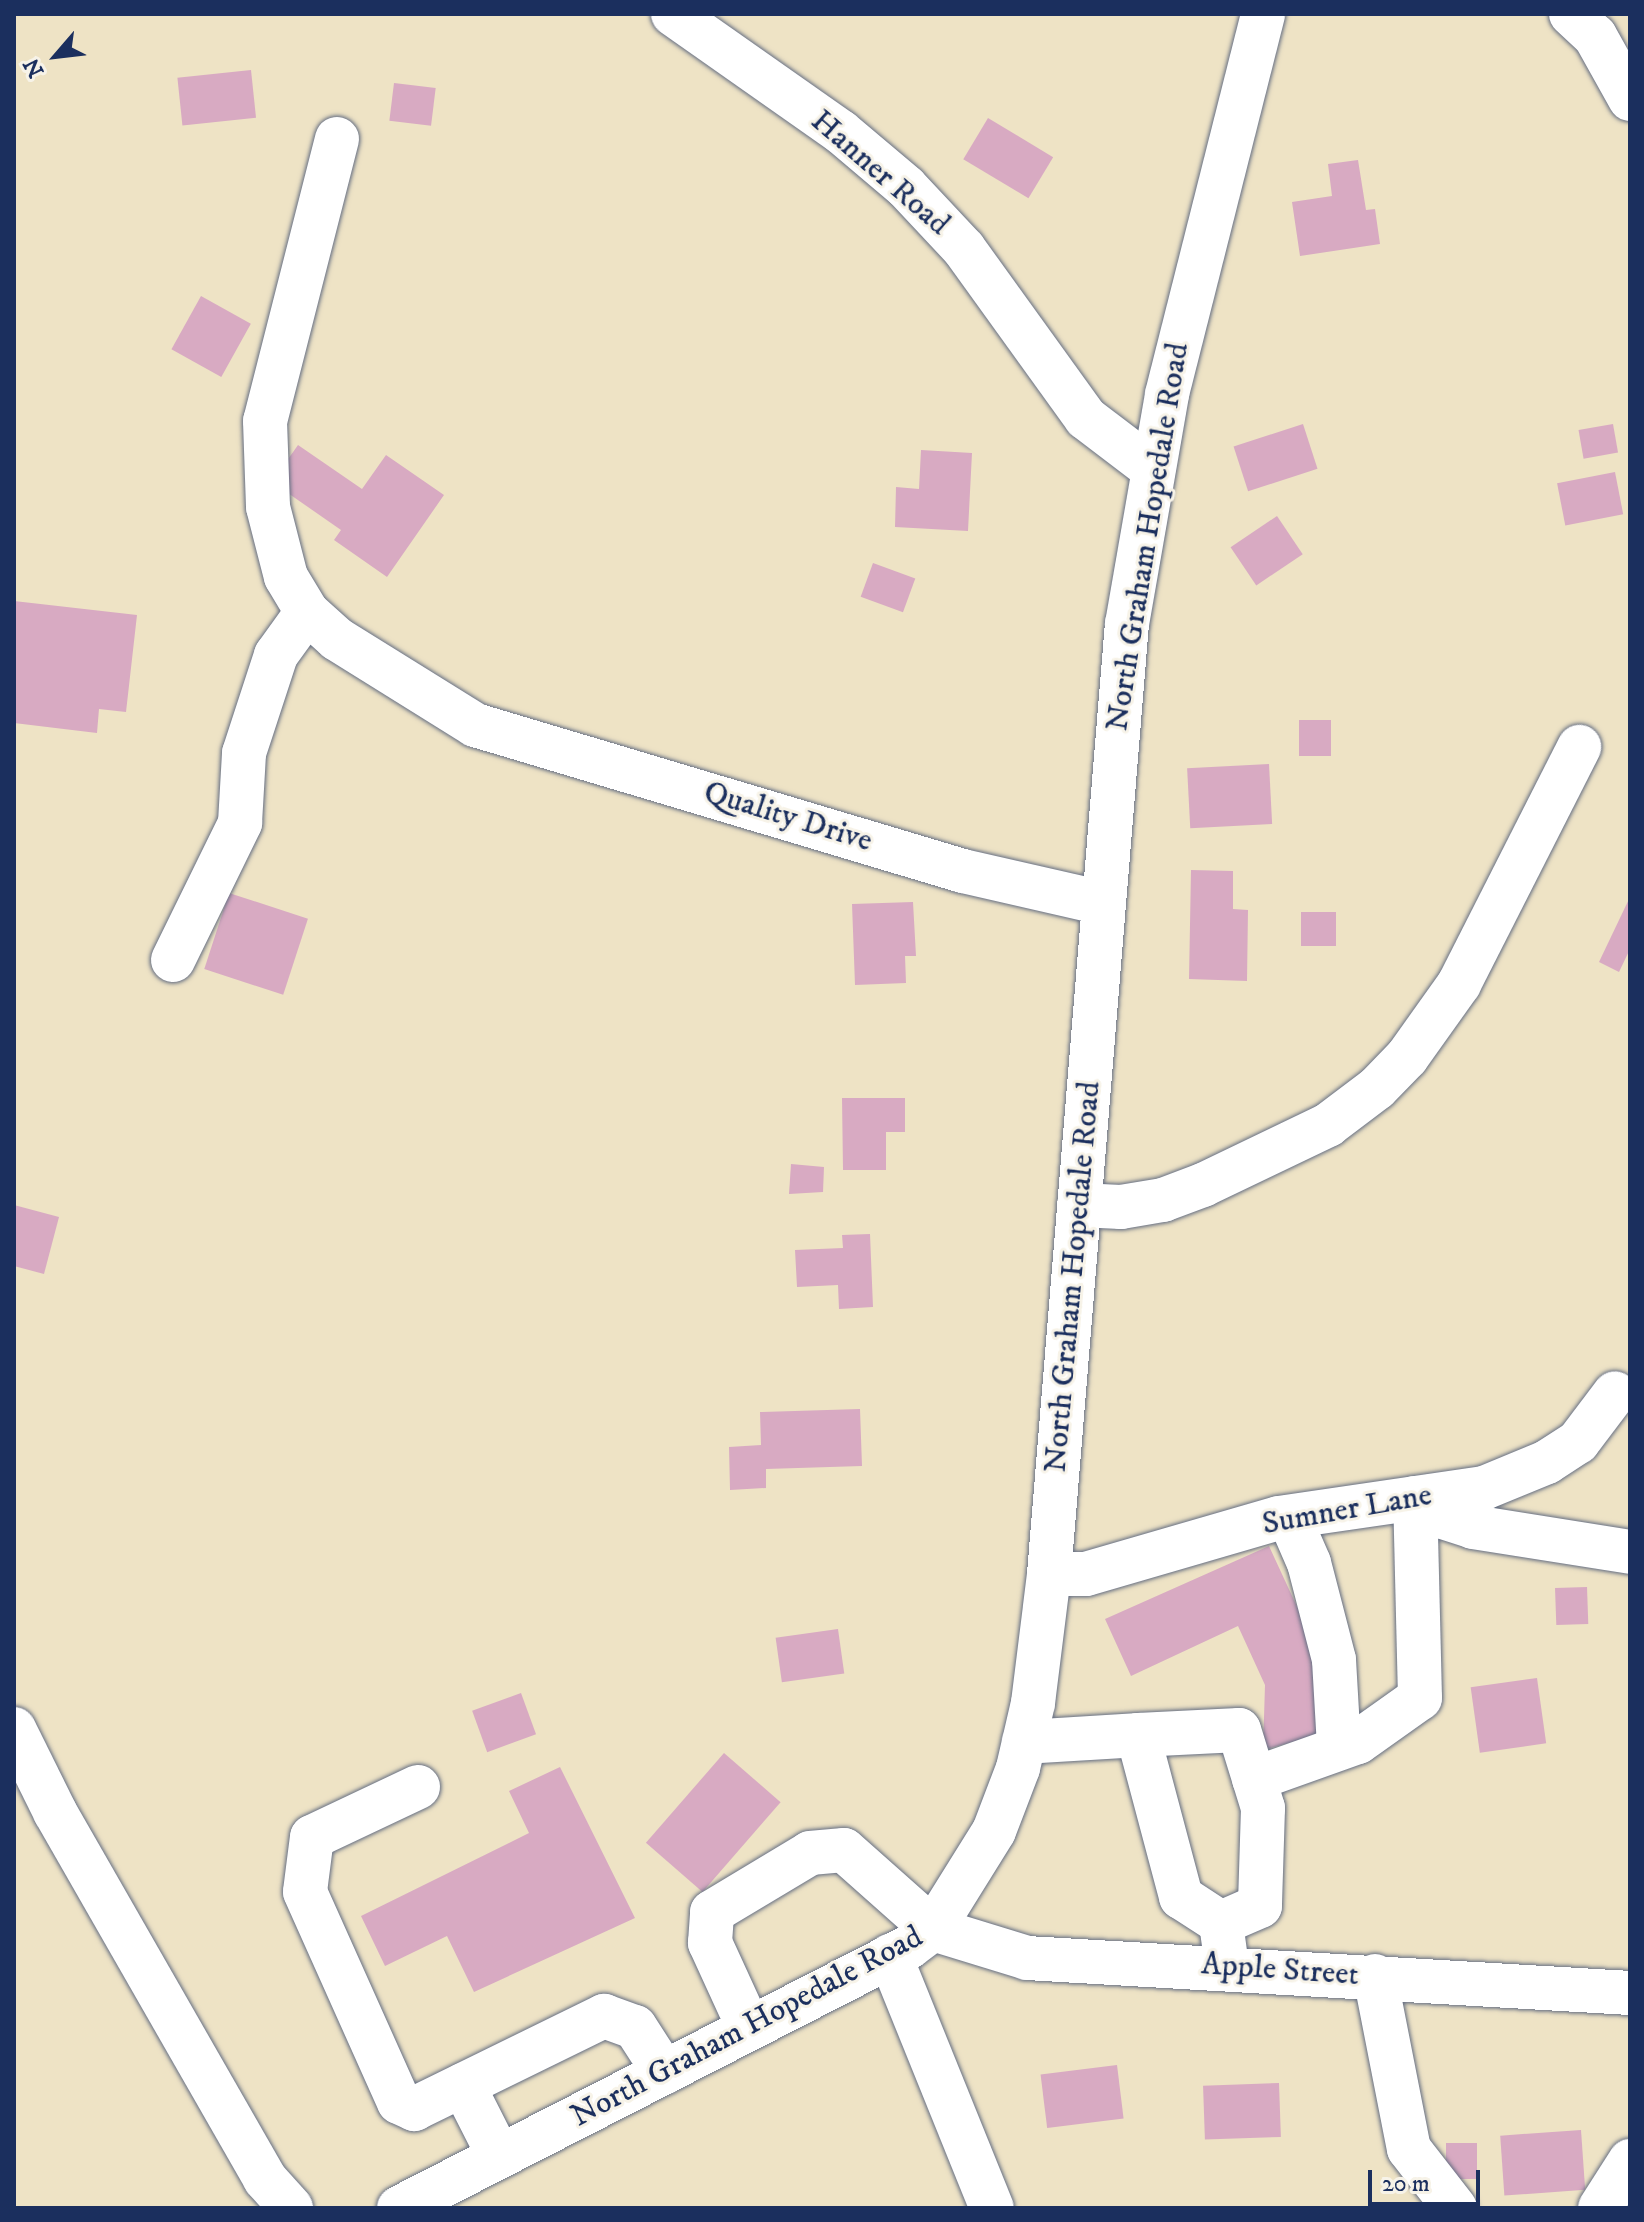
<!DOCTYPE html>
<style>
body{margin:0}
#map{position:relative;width:1644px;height:2222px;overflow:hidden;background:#eee3c5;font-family:"IM FELL DW Pica",serif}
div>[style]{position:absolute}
.building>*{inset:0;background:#d8aac2;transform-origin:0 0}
.roads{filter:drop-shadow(0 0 2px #656e82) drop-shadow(0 0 2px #656e82)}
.minor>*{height:44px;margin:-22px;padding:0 22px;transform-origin:22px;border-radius:22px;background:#fff}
span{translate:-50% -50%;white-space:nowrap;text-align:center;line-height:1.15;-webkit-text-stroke:6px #f7f3e8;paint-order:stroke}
.street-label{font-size:32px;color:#1b2f5e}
.frame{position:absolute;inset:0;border:16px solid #1b2f5e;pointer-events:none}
.north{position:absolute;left:16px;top:16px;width:80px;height:80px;-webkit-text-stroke:6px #f7f3e8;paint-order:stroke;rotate:242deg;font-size:22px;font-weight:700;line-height:32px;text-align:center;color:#1b2f5e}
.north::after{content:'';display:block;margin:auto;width:28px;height:36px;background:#1b2f5e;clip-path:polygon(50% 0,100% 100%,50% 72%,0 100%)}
.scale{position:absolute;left:1368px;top:2170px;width:112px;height:36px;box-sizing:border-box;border:4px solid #1b2f5e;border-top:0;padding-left:10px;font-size:24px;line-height:28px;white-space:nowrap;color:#1b2f5e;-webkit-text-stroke:6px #f7f3e8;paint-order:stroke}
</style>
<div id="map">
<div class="building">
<div style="left:251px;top:70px;width:48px;height:74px;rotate:84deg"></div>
<div style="left:394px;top:83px;width:42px;height:38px;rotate:7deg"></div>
<div style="left:988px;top:118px;width:76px;height:48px;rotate:31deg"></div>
<div style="clip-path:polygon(1358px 160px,1366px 210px,1375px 209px,1380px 244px,1300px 256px,1292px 202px,1332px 196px,1328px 164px)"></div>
<div style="left:201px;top:296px;width:57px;height:61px;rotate:29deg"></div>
<div style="left:1303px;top:424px;width:47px;height:73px;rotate:72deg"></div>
<div style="left:1613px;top:424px;width:29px;height:35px;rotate:80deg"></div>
<div style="clip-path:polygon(298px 445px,362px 489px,386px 455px,444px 495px,387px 577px,334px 540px,341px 530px,272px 482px)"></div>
<div style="clip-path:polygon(921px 450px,972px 453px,968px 531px,895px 527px,896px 487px,919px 489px)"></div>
<div style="left:1615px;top:472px;width:43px;height:59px;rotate:79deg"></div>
<div style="left:1277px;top:516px;width:46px;height:56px;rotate:56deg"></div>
<div style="left:873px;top:563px;width:45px;height:36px;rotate:20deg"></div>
<div style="clip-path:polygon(14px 601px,137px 615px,126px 712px,99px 709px,97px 733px,14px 723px)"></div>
<div style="left:1299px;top:720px;width:32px;height:36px"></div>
<div style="left:1269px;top:764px;width:60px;height:82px;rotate:87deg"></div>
<div style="clip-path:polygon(1191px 870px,1233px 871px,1233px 909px,1248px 910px,1247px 981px,1189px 979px)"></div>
<div style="left:229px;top:893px;width:83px;height:80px;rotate:18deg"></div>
<div style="clip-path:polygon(1630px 897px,1630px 949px,1619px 972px,1599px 962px)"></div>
<div style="clip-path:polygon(913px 902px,916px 956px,905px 956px,906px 983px,855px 985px,852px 904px)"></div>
<div style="left:1301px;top:912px;width:35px;height:34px"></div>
<div style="clip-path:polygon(842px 1098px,905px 1098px,905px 1132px,886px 1132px,886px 1170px,843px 1170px)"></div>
<div style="clip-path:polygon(791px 1164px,824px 1167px,823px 1192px,789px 1194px)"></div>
<div style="clip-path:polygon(14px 1205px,59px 1217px,44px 1274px,14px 1266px)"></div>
<div style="clip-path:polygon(870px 1234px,873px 1307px,839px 1309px,838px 1285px,797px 1287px,795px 1250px,843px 1248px,842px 1235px)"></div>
<div style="clip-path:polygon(860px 1409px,862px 1466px,766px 1469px,766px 1488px,730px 1490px,729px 1447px,761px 1445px,760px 1412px)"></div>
<div style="clip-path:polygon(1269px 1546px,1324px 1665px,1326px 1733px,1263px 1750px,1265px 1685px,1238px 1626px,1131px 1676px,1105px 1619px)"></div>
<div style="left:1587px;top:1587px;width:37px;height:32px;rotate:88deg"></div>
<div style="left:838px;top:1629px;width:45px;height:63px;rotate:82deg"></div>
<div style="left:1537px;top:1678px;width:66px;height:67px;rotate:82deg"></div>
<div style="left:521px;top:1693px;width:44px;height:52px;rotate:70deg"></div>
<div style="left:724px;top:1753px;width:75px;height:119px;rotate:41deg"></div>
<div style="clip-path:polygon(560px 1767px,635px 1918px,474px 1992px,447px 1936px,385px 1966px,361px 1916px,529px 1833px,509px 1791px)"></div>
<div style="left:1117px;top:2065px;width:54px;height:77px;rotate:83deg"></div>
<div style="left:1279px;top:2083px;width:54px;height:76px;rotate:88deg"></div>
<div style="left:1581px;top:2130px;width:60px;height:81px;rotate:86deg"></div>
<div style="left:1446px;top:2143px;width:31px;height:36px"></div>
</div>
<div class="roads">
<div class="minor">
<div style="left:673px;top:14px;width:205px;rotate:35.1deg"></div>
<div style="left:841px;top:132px;width:85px;rotate:40.2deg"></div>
<div style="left:906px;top:187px;width:85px;rotate:46.9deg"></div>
<div style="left:964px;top:249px;width:208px;rotate:54.2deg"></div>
<div style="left:1086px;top:418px;width:84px;rotate:37.3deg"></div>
<div style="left:1571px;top:14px;width:33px;rotate:43deg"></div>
<div style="left:1595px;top:36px;width:72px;rotate:60.9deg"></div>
<div style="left:337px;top:139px;width:291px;rotate:104.3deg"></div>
<div style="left:265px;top:421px;width:86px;rotate:88deg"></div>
<div style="left:268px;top:507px;width:72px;rotate:75.6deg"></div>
<div style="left:286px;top:577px;width:41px;rotate:59deg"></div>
<div style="left:307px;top:612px;width:40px;rotate:42deg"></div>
<div style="left:337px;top:639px;width:163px;rotate:31.9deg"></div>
<div style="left:475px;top:725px;width:509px;rotate:16.66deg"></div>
<div style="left:963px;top:871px;width:144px;rotate:12.9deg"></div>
<div style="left:173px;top:960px;width:153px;rotate:-63.9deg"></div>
<div style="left:240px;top:823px;width:70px;rotate:-86.7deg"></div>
<div style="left:244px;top:753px;width:103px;rotate:-71.9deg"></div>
<div style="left:276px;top:655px;width:53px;rotate:-54.2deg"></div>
<div style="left:1079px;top:1205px;width:42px;rotate:2.7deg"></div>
<div style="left:1121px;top:1207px;width:43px;rotate:-9.5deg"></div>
<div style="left:1163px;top:1200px;width:43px;rotate:-20.6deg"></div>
<div style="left:1203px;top:1185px;width:139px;rotate:-25.6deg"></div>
<div style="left:1328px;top:1125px;width:61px;rotate:-37.1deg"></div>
<div style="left:1377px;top:1088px;width:43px;rotate:-45.9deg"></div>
<div style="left:1407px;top:1057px;width:90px;rotate:-54.5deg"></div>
<div style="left:1459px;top:984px;width:266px;rotate:-63.1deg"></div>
<div style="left:1432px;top:1496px;width:22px;rotate:68deg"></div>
<div style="left:1440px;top:1516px;width:35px;rotate:18deg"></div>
<div style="left:1473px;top:1527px;width:159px;rotate:9deg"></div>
<div style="left:1289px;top:1517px;width:50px;rotate:66.5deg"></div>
<div style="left:1309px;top:1563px;width:100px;rotate:75.5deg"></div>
<div style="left:1334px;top:1660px;width:88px;rotate:86.7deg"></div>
<div style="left:1049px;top:1574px;width:37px"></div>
<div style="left:1086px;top:1574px;width:201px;rotate:-16.2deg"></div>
<div style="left:1279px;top:1518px;width:207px;rotate:-8.3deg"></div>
<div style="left:1484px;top:1488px;width:68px;rotate:-22.4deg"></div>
<div style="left:1547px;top:1462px;width:37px;rotate:-33deg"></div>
<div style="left:1578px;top:1442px;width:61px;rotate:-52.9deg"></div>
<div style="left:14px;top:1729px;width:93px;rotate:63.7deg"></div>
<div style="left:55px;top:1812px;width:423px;rotate:60.2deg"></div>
<div style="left:265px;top:2179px;width:39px;rotate:48deg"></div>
<div style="left:1138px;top:1735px;width:101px;rotate:-2.8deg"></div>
<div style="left:1239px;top:1730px;width:82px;rotate:72.9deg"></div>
<div style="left:1263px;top:1808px;width:98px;rotate:91.8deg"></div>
<div style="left:1260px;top:1906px;width:43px;rotate:156.4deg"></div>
<div style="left:1024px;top:1742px;width:114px;rotate:-3.5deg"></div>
<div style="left:1138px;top:1735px;width:168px;rotate:75.1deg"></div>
<div style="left:1181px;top:1897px;width:48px;rotate:33deg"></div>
<div style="left:1221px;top:1923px;width:44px;rotate:82.2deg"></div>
<div style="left:1254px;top:1779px;width:110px;rotate:-19.6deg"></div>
<div style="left:1358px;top:1742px;width:76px;rotate:-35.4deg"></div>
<div style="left:1420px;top:1698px;width:200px;rotate:-91.4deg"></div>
<div style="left:418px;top:1787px;width:117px;rotate:154.7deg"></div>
<div style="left:312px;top:1837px;width:55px;rotate:97.3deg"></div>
<div style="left:305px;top:1892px;width:230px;rotate:65.9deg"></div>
<div style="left:399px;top:2102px;width:17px;rotate:25deg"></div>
<div style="left:414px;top:2109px;width:212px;rotate:-26.1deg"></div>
<div style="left:604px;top:2016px;width:33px;rotate:20deg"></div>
<div style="left:635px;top:2027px;width:54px;rotate:57.2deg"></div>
<div style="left:890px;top:1956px;width:272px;rotate:68deg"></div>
<div style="left:1375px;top:1976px;width:176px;rotate:78.9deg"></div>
<div style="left:1409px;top:2149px;width:75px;rotate:52.1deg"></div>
<div style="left:749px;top:2028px;width:94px;rotate:-114.6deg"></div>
<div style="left:710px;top:1943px;width:31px;rotate:-86deg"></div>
<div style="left:712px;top:1912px;width:114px;rotate:-31deg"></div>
<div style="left:810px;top:1853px;width:34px;rotate:-5deg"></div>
<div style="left:844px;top:1850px;width:119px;rotate:41.6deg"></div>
<div style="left:933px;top:1929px;width:98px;rotate:17.1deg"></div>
<div style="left:1027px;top:1958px;width:604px;rotate:3.32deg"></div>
<div style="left:463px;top:2085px;width:80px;rotate:63.1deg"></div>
<div style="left:399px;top:2208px;width:573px;rotate:-27.1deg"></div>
<div style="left:909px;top:1947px;width:30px;rotate:-37deg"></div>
<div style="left:933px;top:1929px;width:115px;rotate:-58.1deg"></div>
<div style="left:994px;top:1831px;width:67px;rotate:-69.1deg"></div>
<div style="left:1018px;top:1768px;width:67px;rotate:-77deg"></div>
<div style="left:1033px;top:1703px;width:130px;rotate:-82.9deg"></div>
<div style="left:1049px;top:1574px;width:953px;rotate:-85.31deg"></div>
<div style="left:1127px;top:624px;width:233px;rotate:-80.1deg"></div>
<div style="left:1167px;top:394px;width:392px;rotate:-75.8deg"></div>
<div style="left:1600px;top:2208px;width:56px;rotate:-57.4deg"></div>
</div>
</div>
<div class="street-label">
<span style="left:880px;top:173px;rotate:41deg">Hanner Road</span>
<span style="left:1148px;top:537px;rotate:-81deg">North Graham Hopedale Road</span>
<span style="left:788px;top:817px;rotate:17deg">Quality Drive</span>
<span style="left:1073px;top:1277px;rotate:-85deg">North Graham Hopedale Road</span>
<span style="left:1347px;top:1510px;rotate:-10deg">Sumner Lane</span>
<span style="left:1280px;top:1970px;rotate:4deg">Apple Street</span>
<span style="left:747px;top:2027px;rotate:-28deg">North Graham Hopedale Road</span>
</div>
<div class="frame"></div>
<div class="north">N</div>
<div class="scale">20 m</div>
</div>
